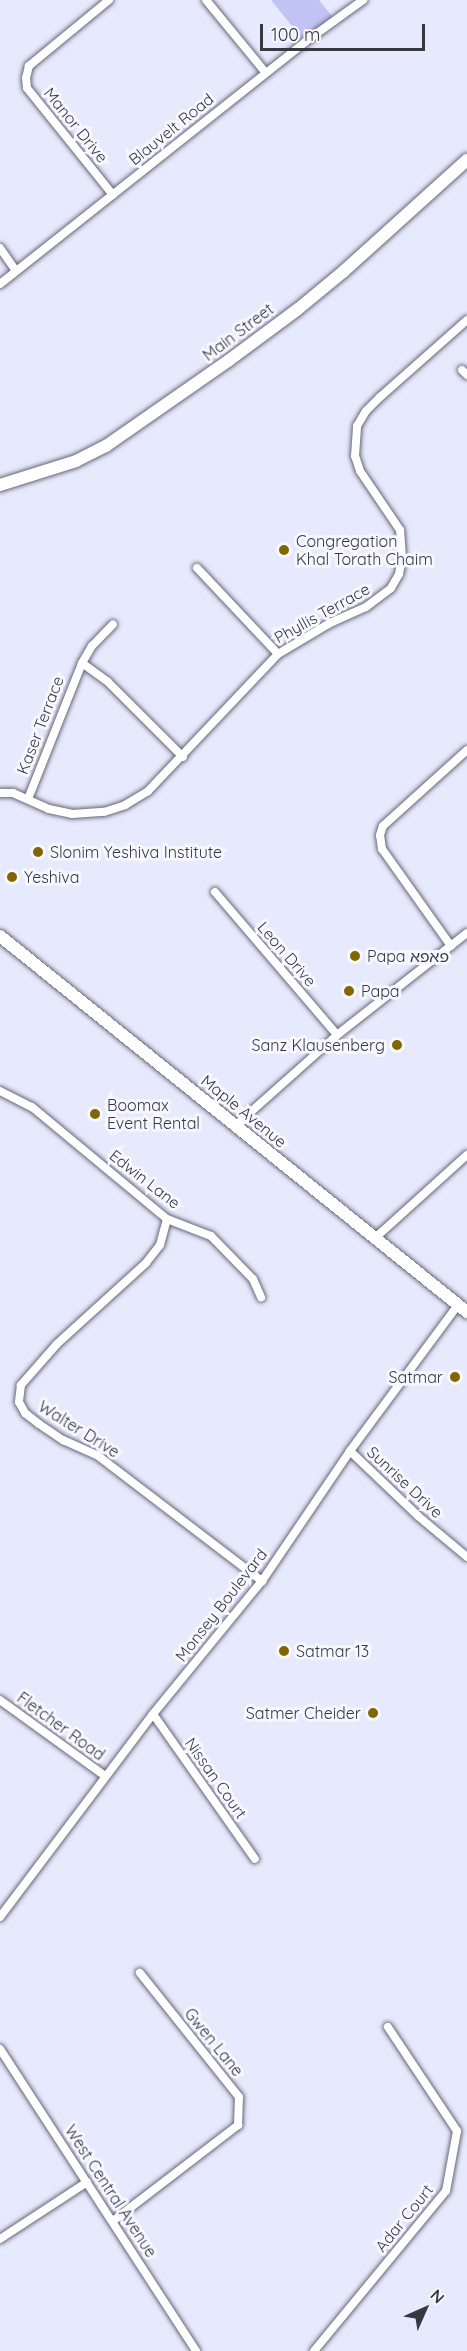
<!DOCTYPE html>
<meta charset="utf-8">
<style>
body{margin:0}
#map{position:relative;width:467px;height:2351px;overflow:hidden;background:#e7e9fc;font-family:Quicksand,"Noto Sans Hebrew",sans-serif}
div>[style]{position:absolute}
.green>*{inset:0;background:#c1c3f5}
.roads{filter:drop-shadow(0 0 2px #676879) drop-shadow(0 0 2px #676879)}
.street>*{height:8px;margin:-4px;padding:0 4px;transform-origin:4px;border-radius:4px;background:#fff}
.secondary>*{height:12px;margin:-6px;padding:0 6px;transform-origin:6px;border-radius:6px;background:#fff}
.dots>*{width:16px;height:16px;translate:-50% -50%;box-sizing:border-box;border:3px solid #f6f7ff;border-radius:50%}
span{translate:-50% -50%;white-space:nowrap;text-align:center;line-height:1.15;-webkit-text-stroke:6px #f6f7ff;paint-order:stroke}
.street-label{font-size:16px;color:#383940}
.poi-label{font-size:16px;color:#383940}
.left{translate:0 -50%;text-align:left}
.right{translate:-100% -50%;text-align:right}
.north{position:absolute;left:395px;top:2279px;width:60px;height:60px;-webkit-text-stroke:4px #f6f7ff;paint-order:stroke;rotate:45deg;font-size:16px;font-weight:700;line-height:24px;text-align:center;color:#383940}
.north::after{content:'';display:block;margin:auto;width:21px;height:27px;background:#383940;clip-path:polygon(50% 0,100% 100%,50% 72%,0 100%)}
.scale{position:absolute;left:260px;top:24px;width:165px;height:27px;box-sizing:border-box;border:3px solid #383940;border-top:0;padding-left:8px;font-size:18px;line-height:21px;white-space:nowrap;color:#383940;-webkit-text-stroke:4px #f6f7ff;paint-order:stroke}
</style>
<div id="map">
<div class="green">
<div style="clip-path:polygon(271px 0,319px 0,336px 21px,305px 42px)"></div>
</div>
<div class="roads">
<div class="street">
<div style="left:109px;top:0;width:104px;rotate:140.5deg"></div>
<div style="left:29px;top:66px;width:12px;rotate:104deg"></div>
<div style="left:26px;top:78px;width:10px;rotate:84deg"></div>
<div style="left:27px;top:88px;width:137px;rotate:51.2deg"></div>
<div style="left:206px;top:0;width:94px;rotate:50.6deg"></div>
<div style="left:0;top:248px;width:28px;rotate:55deg"></div>
<div style="left:0;top:284px;width:389px;rotate:-38.4deg"></div>
<div style="left:305px;top:42px;width:72px;rotate:-35.9deg"></div>
<div style="left:462px;top:370px;width:7px;rotate:45deg"></div>
<div style="left:197px;top:568px;width:118px;rotate:46.7deg"></div>
<div style="left:82px;top:663px;width:32px;rotate:36deg"></div>
<div style="left:108px;top:682px;width:106px;rotate:45deg"></div>
<div style="left:0;top:793px;width:13px"></div>
<div style="left:13px;top:793px;width:39px;rotate:24deg"></div>
<div style="left:49px;top:809px;width:24px;rotate:12deg"></div>
<div style="left:72px;top:814px;width:32px;rotate:-4deg"></div>
<div style="left:104px;top:812px;width:22px;rotate:-18deg"></div>
<div style="left:125px;top:805px;width:27px;rotate:-31deg"></div>
<div style="left:148px;top:791px;width:189px;rotate:-46.5deg"></div>
<div style="left:278px;top:654px;width:61px;rotate:-30.8deg"></div>
<div style="left:330px;top:623px;width:39px;rotate:-24deg"></div>
<div style="left:366px;top:607px;width:31px;rotate:-37deg"></div>
<div style="left:391px;top:588px;width:16px;rotate:-60deg"></div>
<div style="left:399px;top:574px;width:16px;rotate:-79deg"></div>
<div style="left:402px;top:558px;width:28px;rotate:-94deg"></div>
<div style="left:400px;top:530px;width:71px;rotate:-124.1deg"></div>
<div style="left:360px;top:471px;width:16px;rotate:-108deg"></div>
<div style="left:355px;top:456px;width:30px;rotate:-86deg"></div>
<div style="left:357px;top:426px;width:17px;rotate:-59deg"></div>
<div style="left:366px;top:411px;width:20px;rotate:-45deg"></div>
<div style="left:380px;top:397px;width:116px;rotate:-41.5deg"></div>
<div style="left:28px;top:799px;width:146px;rotate:-68.3deg"></div>
<div style="left:82px;top:663px;width:20px;rotate:-60deg"></div>
<div style="left:92px;top:646px;width:30px;rotate:-46deg"></div>
<div style="left:215px;top:892px;width:188px;rotate:49.5deg"></div>
<div style="left:451px;top:946px;width:119px;rotate:-125.4deg"></div>
<div style="left:382px;top:849px;width:14px;rotate:-98deg"></div>
<div style="left:380px;top:835px;width:9px;rotate:-72deg"></div>
<div style="left:383px;top:826px;width:113px;rotate:-42.1deg"></div>
<div style="left:0;top:1091px;width:36px;rotate:27deg"></div>
<div style="left:32px;top:1107px;width:175px;rotate:39.7deg"></div>
<div style="left:167px;top:1219px;width:47px;rotate:21.1deg"></div>
<div style="left:211px;top:1236px;width:60px;rotate:45.7deg"></div>
<div style="left:253px;top:1279px;width:20px;rotate:66deg"></div>
<div style="left:235px;top:1126px;width:137px;rotate:-41.7deg"></div>
<div style="left:337px;top:1035px;width:165px;rotate:-38.1deg"></div>
<div style="left:167px;top:1219px;width:27px;rotate:105deg"></div>
<div style="left:160px;top:1245px;width:23px;rotate:128deg"></div>
<div style="left:146px;top:1263px;width:120px;rotate:137.7deg"></div>
<div style="left:57px;top:1344px;width:55px;rotate:131.3deg"></div>
<div style="left:21px;top:1385px;width:17px;rotate:97deg"></div>
<div style="left:19px;top:1402px;width:13px;rotate:61deg"></div>
<div style="left:25px;top:1413px;width:18px;rotate:38deg"></div>
<div style="left:39px;top:1424px;width:29px;rotate:34deg"></div>
<div style="left:63px;top:1440px;width:37px;rotate:24deg"></div>
<div style="left:97px;top:1455px;width:208px;rotate:37.4deg"></div>
<div style="left:375px;top:1238px;width:124px;rotate:-42.1deg"></div>
<div style="left:350px;top:1451px;width:94px;rotate:43.7deg"></div>
<div style="left:418px;top:1516px;width:64px;rotate:39.9deg"></div>
<div style="left:0;top:1700px;width:130px;rotate:35.9deg"></div>
<div style="left:153px;top:1714px;width:177px;rotate:54.9deg"></div>
<div style="left:0;top:1917px;width:254px;rotate:-53deg"></div>
<div style="left:153px;top:1714px;width:172px;rotate:-50.7deg"></div>
<div style="left:262px;top:1581px;width:157px;rotate:-55.9deg"></div>
<div style="left:350px;top:1451px;width:182px;rotate:-53.5deg"></div>
<div style="left:0;top:2049px;width:360px;rotate:57deg"></div>
<div style="left:113px;top:2221px;width:158px;rotate:-37.5deg"></div>
<div style="left:238px;top:2125px;width:28px;rotate:-88deg"></div>
<div style="left:239px;top:2097px;width:159px;rotate:-128.6deg"></div>
<div style="left:0;top:2239px;width:104px;rotate:-33.2deg"></div>
<div style="left:314px;top:2351px;width:207px;rotate:-50.5deg"></div>
<div style="left:446px;top:2191px;width:61px;rotate:-79.6deg"></div>
<div style="left:457px;top:2131px;width:125px;rotate:-123.6deg"></div>
</div>
<div class="secondary">
<div style="left:0;top:485px;width:80px;rotate:-17.5deg"></div>
<div style="left:76px;top:461px;width:34px;rotate:-27deg"></div>
<div style="left:106px;top:446px;width:149px;rotate:-34.9deg"></div>
<div style="left:228px;top:361px;width:87px;rotate:-36.6deg"></div>
<div style="left:298px;top:309px;width:60px;rotate:-39.6deg"></div>
<div style="left:344px;top:271px;width:166px;rotate:-42.1deg"></div>
<div style="left:0;top:936px;width:600px;rotate:38.84deg"></div>
</div>
</div>
<div class="dots">
<div style="left:284px;top:550px;background:#806700"></div>
<div style="left:38px;top:852px;background:#806700"></div>
<div style="left:12px;top:877px;background:#806700"></div>
<div style="left:355px;top:956px;background:#806700"></div>
<div style="left:349px;top:991px;background:#806700"></div>
<div style="left:397px;top:1045px;background:#806700"></div>
<div style="left:95px;top:1114px;background:#806700"></div>
<div style="left:455px;top:1377px;background:#806700"></div>
<div style="left:284px;top:1651px;background:#806700"></div>
<div style="left:373px;top:1713px;background:#806700"></div>
</div>
<div class="street-label">
<span style="left:76px;top:125px;rotate:51deg">Manor Drive</span>
<span style="left:171px;top:129px;rotate:-39deg">Blauvelt Road</span>
<span style="left:238px;top:332px;rotate:-37deg">Main Street</span>
<span style="left:322px;top:613px;rotate:-29deg">Phyllis Terrace</span>
<span style="left:40px;top:725px;rotate:-69deg">Kaser Terrace</span>
<span style="left:287px;top:954px;rotate:49deg">Leon Drive</span>
<span style="left:244px;top:1111px;rotate:39deg">Maple Avenue</span>
<span style="left:145px;top:1179px;rotate:38deg">Edwin Lane</span>
<span style="left:79px;top:1429px;rotate:32deg">Walter Drive</span>
<span style="left:405px;top:1482px;rotate:43deg">Sunrise Drive</span>
<span style="left:221px;top:1605px;rotate:-52deg">Monsey Boulevard</span>
<span style="left:61px;top:1726px;rotate:36deg">Fletcher Road</span>
<span style="left:216px;top:1778px;rotate:55deg">Nissan Court</span>
<span style="left:214px;top:2042px;rotate:51deg">Gwen Lane</span>
<span style="left:111px;top:2191px;rotate:57deg">West Central Avenue</span>
<span style="left:404px;top:2218px;rotate:-51deg">Adar Court</span>
</div>
<div class="poi-label">
<span class="left" style="left:296px;top:550px">Congregation<br>Khal Torath Chaim</span>
<span class="left" style="left:50px;top:852px">Slonim Yeshiva Institute</span>
<span class="left" style="left:24px;top:877px">Yeshiva</span>
<span class="left" style="left:367px;top:956px">Papa פאפא</span>
<span class="left" style="left:361px;top:991px">Papa</span>
<span class="right" style="left:385px;top:1045px">Sanz Klausenberg</span>
<span class="left" style="left:107px;top:1114px">Boomax<br>Event Rental</span>
<span class="right" style="left:443px;top:1377px">Satmar</span>
<span class="left" style="left:296px;top:1651px">Satmar 13</span>
<span class="right" style="left:361px;top:1713px">Satmer Cheider</span>
</div>
<div class="north">N</div>
<div class="scale">100 m</div>
</div>
